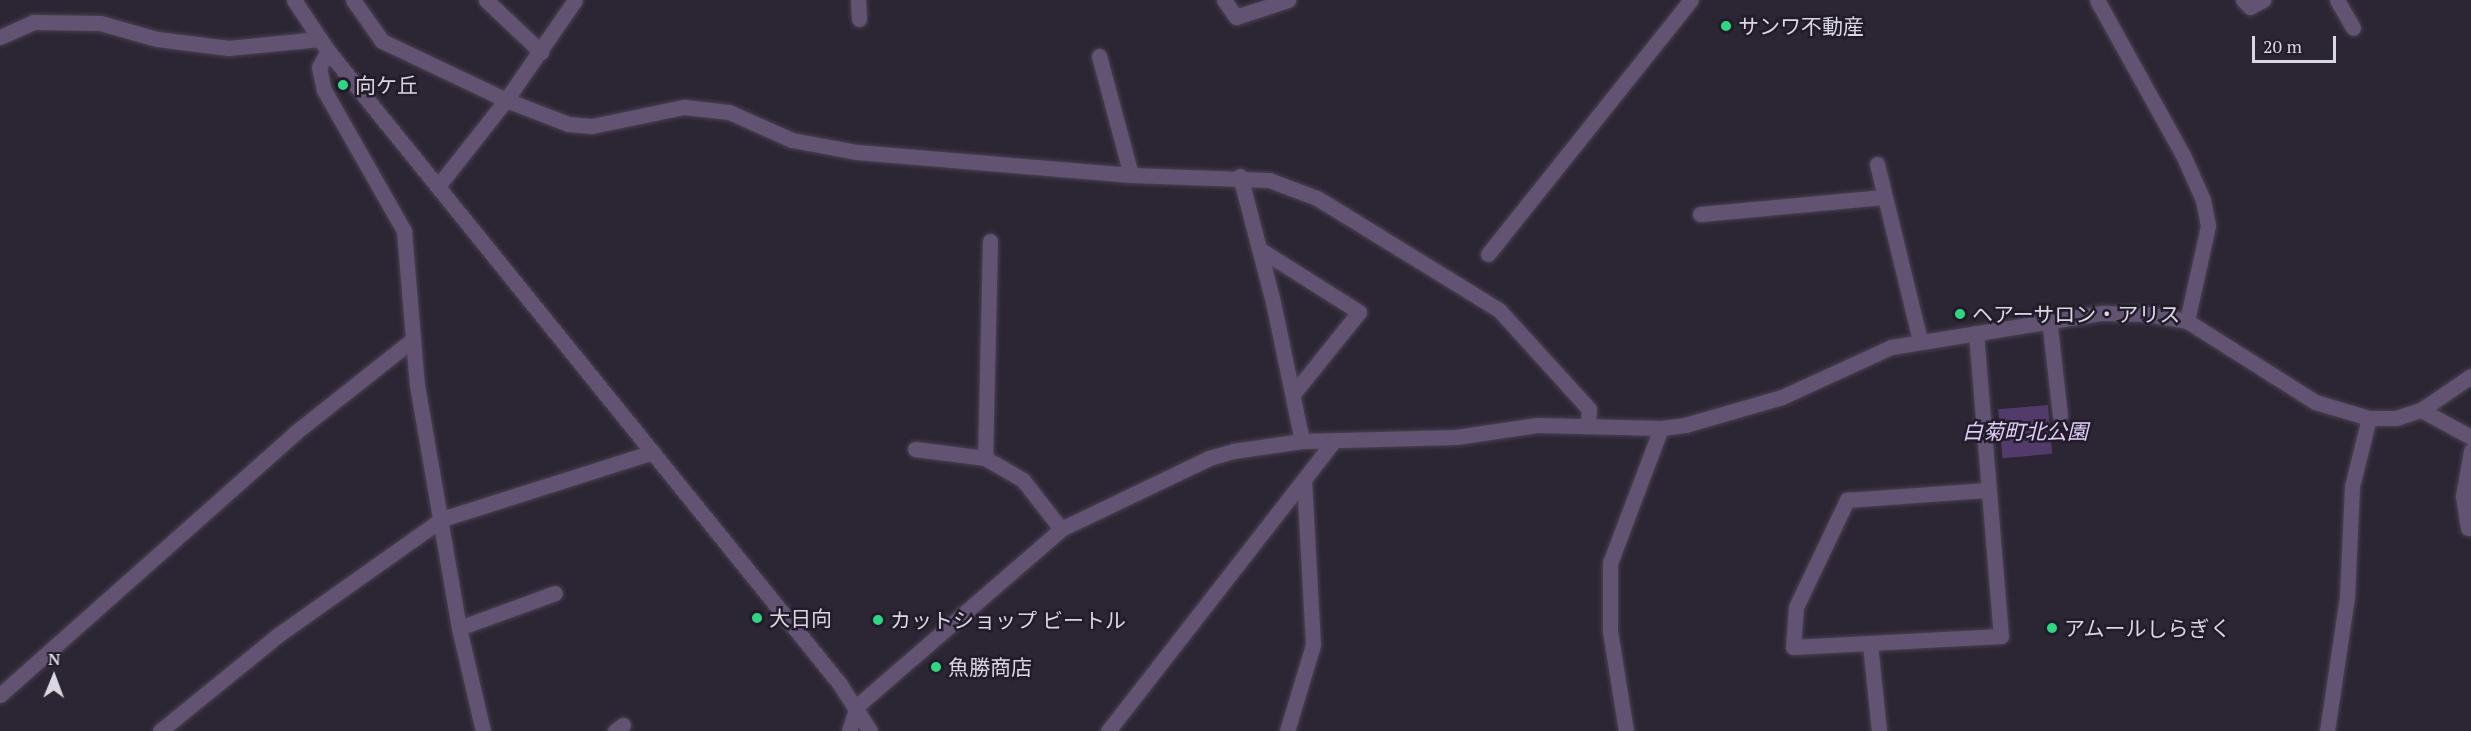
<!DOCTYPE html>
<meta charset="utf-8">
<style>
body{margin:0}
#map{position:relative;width:2471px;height:731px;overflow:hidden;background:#2c2634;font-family:"PT Serif","Noto Sans JP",serif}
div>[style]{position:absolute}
.green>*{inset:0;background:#523b6b;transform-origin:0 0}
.roads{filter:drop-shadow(0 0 2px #484250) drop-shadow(0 0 2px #484250)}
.minor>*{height:15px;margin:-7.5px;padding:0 7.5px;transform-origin:7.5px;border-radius:7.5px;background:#625373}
.tertiary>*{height:15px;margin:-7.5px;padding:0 7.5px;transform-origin:7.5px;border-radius:7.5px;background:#625373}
.dots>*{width:16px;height:16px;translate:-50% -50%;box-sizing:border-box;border:3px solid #221c2a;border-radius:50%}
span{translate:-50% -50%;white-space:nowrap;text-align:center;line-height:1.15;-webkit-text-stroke:5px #221c2a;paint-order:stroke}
.poi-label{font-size:21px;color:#dbd7e0}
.left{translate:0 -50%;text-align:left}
.park-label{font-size:21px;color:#e0cdf7;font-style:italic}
.north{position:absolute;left:24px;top:647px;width:60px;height:60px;-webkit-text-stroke:4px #221c2a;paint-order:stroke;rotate:1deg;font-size:16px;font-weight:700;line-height:24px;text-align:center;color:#dbd7e0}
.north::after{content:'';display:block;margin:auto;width:21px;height:27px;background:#dbd7e0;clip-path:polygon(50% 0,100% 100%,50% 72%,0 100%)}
.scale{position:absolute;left:2252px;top:36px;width:84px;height:27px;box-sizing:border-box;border:3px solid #dbd7e0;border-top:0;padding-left:8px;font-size:18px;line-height:21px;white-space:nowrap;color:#dbd7e0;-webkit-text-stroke:4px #221c2a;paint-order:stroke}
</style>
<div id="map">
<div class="green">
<div style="left:2048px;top:405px;width:49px;height:50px;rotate:85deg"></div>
</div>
<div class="roads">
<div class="minor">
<div style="left:353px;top:0;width:50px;rotate:54.7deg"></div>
<div style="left:382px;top:41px;width:137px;rotate:25.4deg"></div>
<div style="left:506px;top:100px;width:66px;rotate:21.2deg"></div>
<div style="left:568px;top:124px;width:24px;rotate:5deg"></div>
<div style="left:592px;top:126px;width:94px;rotate:-11.7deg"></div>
<div style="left:684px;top:107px;width:45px;rotate:6.3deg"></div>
<div style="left:729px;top:112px;width:69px;rotate:24deg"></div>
<div style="left:792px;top:140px;width:66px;rotate:10.5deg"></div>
<div style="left:857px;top:152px;width:275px;rotate:4.8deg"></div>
<div style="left:1131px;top:175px;width:138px;rotate:2.1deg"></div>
<div style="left:1269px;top:180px;width:51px;rotate:20.6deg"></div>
<div style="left:1317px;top:198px;width:214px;rotate:31.6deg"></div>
<div style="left:1499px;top:310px;width:134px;rotate:47.7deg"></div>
<div style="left:1589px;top:409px;width:16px;rotate:94deg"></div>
<div style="left:486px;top:0;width:76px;rotate:43.4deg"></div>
<div style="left:858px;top:0;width:19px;rotate:87deg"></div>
<div style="left:1224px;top:0;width:21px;rotate:55deg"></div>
<div style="left:1236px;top:17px;width:55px;rotate:-18.1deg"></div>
<div style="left:2097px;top:0;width:177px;rotate:61deg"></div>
<div style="left:2183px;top:155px;width:49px;rotate:66deg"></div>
<div style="left:2203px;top:200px;width:26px;rotate:79deg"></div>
<div style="left:2208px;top:226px;width:97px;rotate:102.5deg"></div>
<div style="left:2243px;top:0;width:10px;rotate:45deg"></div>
<div style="left:2250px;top:7px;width:15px;rotate:-28deg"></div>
<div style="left:2337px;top:0;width:32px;rotate:60deg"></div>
<div style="left:0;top:37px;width:36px;rotate:-24deg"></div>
<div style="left:33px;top:22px;width:67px;rotate:0.9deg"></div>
<div style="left:100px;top:23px;width:59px;rotate:15.7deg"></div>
<div style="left:157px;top:39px;width:72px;rotate:7.2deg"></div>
<div style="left:228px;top:48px;width:92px;rotate:-5.6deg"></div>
<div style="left:328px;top:51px;width:18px;rotate:119deg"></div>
<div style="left:319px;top:67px;width:24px;rotate:78deg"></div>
<div style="left:324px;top:90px;width:162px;rotate:60.4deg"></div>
<div style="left:404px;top:231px;width:155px;rotate:85.2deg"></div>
<div style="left:417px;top:385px;width:247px;rotate:80.2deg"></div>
<div style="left:459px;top:628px;width:106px;rotate:76.9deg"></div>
<div style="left:1099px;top:56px;width:123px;rotate:74.9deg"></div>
<div style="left:1877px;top:164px;width:182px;rotate:76.3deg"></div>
<div style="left:1240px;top:176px;width:130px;rotate:75.3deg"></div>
<div style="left:1273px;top:302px;width:142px;rotate:78.2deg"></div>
<div style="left:438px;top:186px;width:110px;rotate:-51.7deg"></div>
<div style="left:506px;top:100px;width:121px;rotate:-55.4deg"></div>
<div style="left:1700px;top:214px;width:185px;rotate:-5.3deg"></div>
<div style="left:990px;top:241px;width:217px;rotate:91.3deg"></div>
<div style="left:985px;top:458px;width:44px;rotate:30.1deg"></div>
<div style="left:1023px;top:480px;width:62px;rotate:52.2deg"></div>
<div style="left:1261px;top:250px;width:116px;rotate:32.3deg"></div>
<div style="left:1359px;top:312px;width:105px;rotate:128.8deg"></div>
<div style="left:1488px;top:254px;width:325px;rotate:-51.4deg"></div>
<div style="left:2049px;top:319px;width:97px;rotate:83.5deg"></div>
<div style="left:1976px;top:333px;width:304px;rotate:85.3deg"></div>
<div style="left:2001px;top:636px;width:208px;rotate:177deg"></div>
<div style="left:1793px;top:647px;width:40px;rotate:-85.7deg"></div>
<div style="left:1796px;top:607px;width:119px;rotate:-64.5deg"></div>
<div style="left:1847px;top:500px;width:141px;rotate:-4.1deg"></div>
<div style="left:2421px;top:410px;width:57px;rotate:28.4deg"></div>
<div style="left:915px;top:449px;width:71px;rotate:7.3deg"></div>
<div style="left:2468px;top:528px;width:32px;rotate:-99deg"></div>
<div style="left:2463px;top:496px;width:46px;rotate:-79.9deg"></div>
<div style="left:459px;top:628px;width:102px;rotate:-20deg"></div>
<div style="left:1870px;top:644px;width:87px;rotate:84.1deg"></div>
<div style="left:0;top:695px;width:396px;rotate:-41.6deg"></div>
<div style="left:296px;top:432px;width:147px;rotate:-38.4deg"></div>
<div style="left:160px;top:731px;width:152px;rotate:-39.1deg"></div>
<div style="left:278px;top:635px;width:201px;rotate:-35.3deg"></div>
<div style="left:442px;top:519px;width:221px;rotate:-17.6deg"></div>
<div style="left:615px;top:731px;width:10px;rotate:-37deg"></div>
<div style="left:849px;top:731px;width:26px;rotate:-72deg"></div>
<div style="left:857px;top:706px;width:270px;rotate:-40.9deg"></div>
<div style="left:1061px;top:529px;width:164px;rotate:-25.6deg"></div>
<div style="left:1209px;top:458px;width:25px;rotate:-16deg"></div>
<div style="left:1233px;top:451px;width:70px;rotate:-8.2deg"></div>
<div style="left:1302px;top:441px;width:154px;rotate:-1.5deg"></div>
<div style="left:1456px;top:437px;width:82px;rotate:-8.4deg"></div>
<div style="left:1537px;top:425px;width:124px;rotate:1.4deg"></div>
<div style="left:1661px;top:428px;width:24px;rotate:-7deg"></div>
<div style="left:1685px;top:425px;width:101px;rotate:-16.1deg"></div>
<div style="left:1782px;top:397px;width:120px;rotate:-24.6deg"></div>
<div style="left:1891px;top:347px;width:214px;rotate:-9.2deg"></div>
<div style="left:2102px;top:313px;width:45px;rotate:1.3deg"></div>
<div style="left:2147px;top:314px;width:41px;rotate:9.9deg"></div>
<div style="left:2187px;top:321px;width:151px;rotate:32.3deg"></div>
<div style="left:2315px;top:402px;width:56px;rotate:16.5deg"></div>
<div style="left:2369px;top:418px;width:27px"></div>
<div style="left:2396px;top:418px;width:26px;rotate:-18deg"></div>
<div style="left:2421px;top:410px;width:60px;rotate:-34.2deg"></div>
<div style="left:1108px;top:731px;width:368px;rotate:-52.1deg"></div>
<div style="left:1287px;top:731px;width:90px;rotate:-73.2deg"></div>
<div style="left:1313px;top:645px;width:164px;rotate:-93.1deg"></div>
<div style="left:1626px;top:731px;width:101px;rotate:-99.1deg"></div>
<div style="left:1610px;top:631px;width:68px;rotate:-90deg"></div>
<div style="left:1610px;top:563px;width:144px;rotate:-69.3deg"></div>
<div style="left:2327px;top:731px;width:135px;rotate:-81.5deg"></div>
<div style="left:2347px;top:597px;width:111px;rotate:-87.4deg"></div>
<div style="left:2352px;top:486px;width:70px;rotate:-76deg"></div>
</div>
<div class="tertiary">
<div style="left:294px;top:0;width:61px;rotate:56.3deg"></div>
<div style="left:328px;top:51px;width:813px;rotate:51.04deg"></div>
<div style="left:839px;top:683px;width:57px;rotate:57.1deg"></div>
</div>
</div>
<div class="dots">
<div style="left:1726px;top:26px;background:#2ed883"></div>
<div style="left:343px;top:85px;background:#2ed883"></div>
<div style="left:1960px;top:314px;background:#2ed883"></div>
<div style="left:757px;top:618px;background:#2ed883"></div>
<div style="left:878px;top:620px;background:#2ed883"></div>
<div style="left:2052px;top:628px;background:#2ed883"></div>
<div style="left:936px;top:667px;background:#2ed883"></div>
</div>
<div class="poi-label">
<span class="left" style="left:1738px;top:26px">サンワ不動産</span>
<span class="left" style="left:355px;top:85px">向ケ丘</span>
<span class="left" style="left:1972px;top:314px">ヘアーサロン・アリス</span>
<span class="left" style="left:769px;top:618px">大日向</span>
<span class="left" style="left:890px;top:620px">カットショップ ビートル</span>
<span class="left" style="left:2064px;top:628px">アムールしらぎく</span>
<span class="left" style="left:948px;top:667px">魚勝商店</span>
</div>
<div class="park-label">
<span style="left:2025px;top:431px">白菊町北公園</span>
</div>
<div class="north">N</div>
<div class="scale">20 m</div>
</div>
